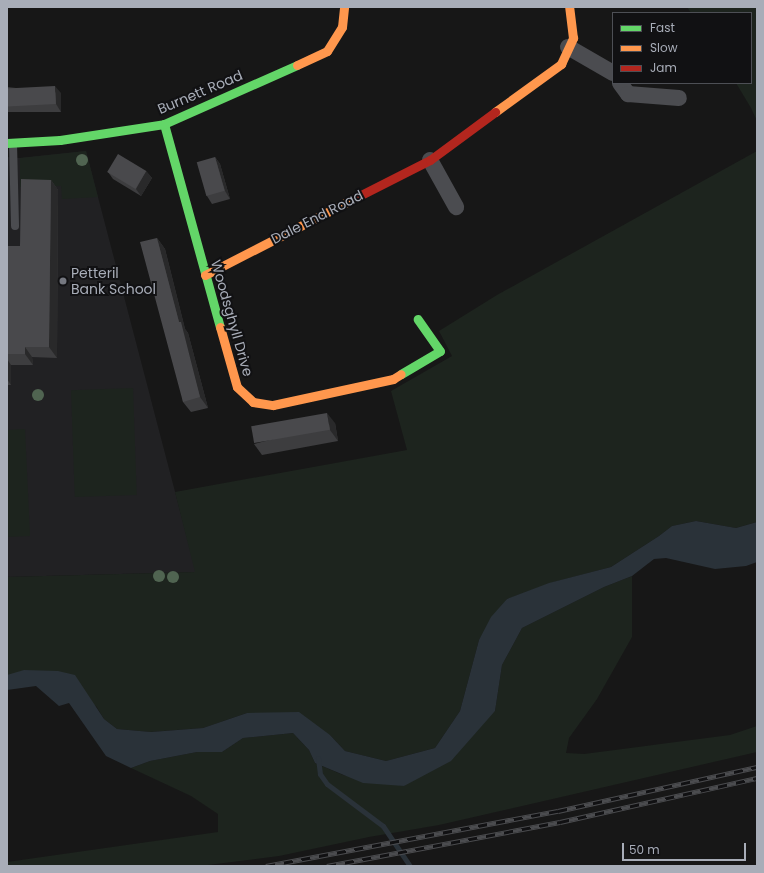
<!DOCTYPE html>
<style>
body{margin:0}
#map{position:relative;width:764px;height:873px;overflow:hidden;background:#171717;font-family:Poppins,sans-serif}
div>[style]{position:absolute}
.built>*{inset:0;background:#212123}
.green>*{inset:0;background:#1d241e;transform-origin:0 0}
.water>*{inset:0;background:#2a3239}
.stream>*{height:5px;margin:-2.5px;padding:0 2.5px;transform-origin:2.5px;border-radius:2.5px;background:#2a3239}
.lane>*{height:8px;margin:-4px;padding:0 4px;transform-origin:4px;border-radius:4px;background:#4b4c50}
.street>*{height:16px;margin:-8px;padding:0 8px;transform-origin:8px;border-radius:8px;background:#4b4c50}
.fast>*{height:9px;margin:-4.5px;padding:0 4.5px;transform-origin:4.5px;border-radius:4.5px;background:#63d668}
.slow>*{height:9px;margin:-4.5px;padding:0 4.5px;transform-origin:4.5px;border-radius:4.5px;background:#ff974d}
.jam>*{height:9px;margin:-4.5px;padding:0 4.5px;transform-origin:4.5px;border-radius:4.5px;background:#b3261e}
.rail>*{height:4.5px;margin-top:-2.25px;transform-origin:0;background:repeating-linear-gradient(90deg,#111113 0 9px,#4b4c4f 0 18px);box-sizing:border-box;border-block:1px solid #4b4c4f}
.trees>*{width:12px;height:12px;margin:-6px;border-radius:50%;background:#506451}
.wall>*{inset:0;background:#3d3d3f}
.shaded-wall>*{inset:0;background:#29292a}
.building>*{inset:0;background:#49494c;transform-origin:0 0}
.dots>*{width:11px;height:11px;translate:-50% -50%;box-sizing:border-box;border:2px solid #111113;border-radius:50%}
span{translate:-50% -50%;white-space:nowrap;text-align:center;line-height:1.15;-webkit-text-stroke:4px #111113;paint-order:stroke}
.street-label{font-size:14px;color:#a8adb8}
.poi-label{font-size:14px;color:#a8adb8}
.left{translate:0 -50%;text-align:left}
.frame{position:absolute;inset:0;border:8px solid #a8adb8;pointer-events:none}
.legend{position:absolute;left:612px;top:12px;width:140px;height:72px;box-sizing:border-box;background:#111113;border:1px solid #4d4f55;margin:0;padding:5px 7px;list-style:none;font-size:12px;color:#a8adb8}
.legend li{display:flex;align-items:center;gap:8px;height:20px}
.legend b{width:20px;border:1px solid #4d4f55}
.scale{position:absolute;left:622px;top:843px;width:124px;height:18px;box-sizing:border-box;border:2px solid #a8adb8;border-top:0;padding-left:5px;font-size:12px;line-height:14px;white-space:nowrap;color:#a8adb8;-webkit-text-stroke:3px #111113;paint-order:stroke}
</style>
<div id="map">
<div class="built">
<div style="clip-path:polygon(86px 151px,196px 572px,7px 577px,7px 157px,20px 158px)"></div>
</div>
<div class="green">
<div style="clip-path:polygon(687px 7px,757px 7px,757px 121px,751px 108px,736px 83px,751px 83px,751px 13px,691px 13px)"></div>
<div style="clip-path:polygon(86px 151px,98px 197px,62px 199px,61px 186px,20px 187px,20px 158px)"></div>
<div style="clip-path:polygon(757px 151px,757px 522px,736px 528px,696px 521px,672px 526px,659px 536px,611px 567px,554px 582px,507px 599px,479px 640px,460px 711px,435px 748px,386px 761px,345px 751px,330px 735px,247px 713px,203px 728px,151px 732px,117px 729px,104px 719px,96px 706px,7px 675px,7px 577px,195px 572px,175px 492px,407px 450px,391px 391px,452px 356px,439px 331px,497px 295px)"></div>
<div style="left:133px;top:388px;width:107px;height:62px;rotate:88deg"></div>
<div style="clip-path:polygon(25px 429px,30px 536px,7px 537px,7px 430px)"></div>
<div style="clip-path:polygon(632px 576px,632px 637px,597px 699px,569px 738px,566px 753px,584px 754px,730px 735px,757px 726px,757px 752px,439px 825px,369px 837px,279px 856px,200px 866px,7px 866px,7px 862px,218px 832px,218px 814px,191px 796px,131px 768px,150px 761px,197px 752px,222px 752px,243px 738px,293px 733px,309px 750px,315px 763px,343px 775px,404px 786px,495px 711px,502px 665px,522px 628px,604px 587px)"></div>
</div>
<div class="water">
<div style="clip-path:polygon(696px 521px,736px 528px,757px 522px,757px 562px,746px 566px,715px 569px,666px 558px,654px 559px,632px 576px,604px 587px,522px 628px,502px 665px,495px 711px,451px 761px,404px 786px,363px 783px,315px 763px,309px 750px,293px 733px,243px 738px,222px 752px,197px 752px,150px 761px,131px 768px,106px 756px,69px 703px,59px 706px,36px 686px,7px 690px,7px 675px,24px 670px,58px 671px,75px 675px,104px 719px,117px 729px,151px 732px,203px 728px,247px 713px,299px 712px,330px 735px,345px 751px,386px 761px,435px 748px,460px 711px,479px 640px,491px 617px,507px 599px,549px 583px,611px 567px,659px 536px,672px 526px)"></div>
</div>
<div class="stream">
<div style="left:318px;top:758px;width:16px;rotate:83deg"></div>
<div style="left:320px;top:774px;width:12px;rotate:55deg"></div>
<div style="left:327px;top:784px;width:70px;rotate:36.9deg"></div>
<div style="left:383px;top:826px;width:48px;rotate:56deg"></div>
</div>
<div class="lane">
<div style="left:13px;top:143px;width:83px;rotate:88.6deg"></div>
</div>
<div class="street">
<div style="left:568px;top:47px;width:52px;rotate:30deg"></div>
<div style="left:620px;top:83px;width:14px;rotate:54deg"></div>
<div style="left:628px;top:94px;width:51px;rotate:4.5deg"></div>
<div style="left:430px;top:160px;width:54px;rotate:61deg"></div>
</div>
<div class="fast">
<div style="left:164px;top:124px;width:211px;rotate:74.6deg"></div>
<div style="left:7px;top:143px;width:53px;rotate:-3.2deg"></div>
<div style="left:60px;top:140px;width:105px;rotate:-8.7deg"></div>
<div style="left:164px;top:124px;width:145px;rotate:-23.9deg"></div>
<div style="left:401px;top:374px;width:45px;rotate:-30.5deg"></div>
<div style="left:440px;top:351px;width:39px;rotate:-125deg"></div>
</div>
<div class="slow">
<div style="left:297px;top:65px;width:33px;rotate:-25deg"></div>
<div style="left:327px;top:51px;width:28px;rotate:-58deg"></div>
<div style="left:342px;top:27px;width:20px;rotate:-84deg"></div>
<div style="left:495px;top:112px;width:82px;rotate:-36deg"></div>
<div style="left:561px;top:64px;width:29px;rotate:-65deg"></div>
<div style="left:573px;top:38px;width:31px;rotate:-97deg"></div>
<div style="left:205px;top:275px;width:169px;rotate:-27.2deg"></div>
<div style="left:220px;top:327px;width:62px;rotate:74.2deg"></div>
<div style="left:237px;top:387px;width:22px;rotate:43deg"></div>
<div style="left:253px;top:402px;width:20px;rotate:9deg"></div>
<div style="left:273px;top:405px;width:123px;rotate:-12.2deg"></div>
<div style="left:393px;top:379px;width:9px;rotate:-32deg"></div>
</div>
<div class="jam">
<div style="left:355px;top:198px;width:84px;rotate:-26.9deg"></div>
<div style="left:430px;top:160px;width:81px;rotate:-36.4deg"></div>
</div>
<div class="rail">
<div style="left:266px;top:866px;width:297px;rotate:-10.7deg"></div>
<div style="left:558px;top:811px;width:204px;rotate:-12.5deg"></div>
<div style="left:327px;top:866px;width:237px;rotate:-10.7deg"></div>
<div style="left:560px;top:822px;width:202px;rotate:-12.6deg"></div>
</div>
<div class="trees">
<div style="left:82px;top:160px"></div>
<div style="left:38px;top:395px"></div>
<div style="left:159px;top:576px"></div>
<div style="left:173px;top:577px"></div>
</div>
<div class="wall">
<div style="clip-path:polygon(7px 87px,61px 93px,61px 112px,7px 112px)"></div>
<div style="clip-path:polygon(215px 157px,220px 164px,230px 199px,212px 204px,207px 196px)"></div>
<div style="clip-path:polygon(146px 171px,152px 178px,141px 196px,113px 179px,108px 172px)"></div>
<div style="clip-path:polygon(51px 180px,58px 190px,57px 358px,32px 357px,33px 365px,11px 365px,11px 385px,7px 385px,7px 246px,20px 246px)"></div>
<div style="clip-path:polygon(157px 238px,165px 249px,185px 329px,188px 333px,208px 408px,191px 412px,183px 402px)"></div>
<div style="clip-path:polygon(335px 423px,338px 441px,262px 455px,254px 444px)"></div>
</div>
<div class="shaded-wall">
<div style="clip-path:polygon(55px 86px,61px 93px,61px 112px,56px 104px)"></div>
<div style="clip-path:polygon(215px 157px,220px 164px,230px 199px,225px 191px)"></div>
<div style="clip-path:polygon(146px 171px,152px 178px,141px 196px,136px 189px)"></div>
<div style="clip-path:polygon(51px 180px,58px 190px,57px 358px,49px 347px)"></div>
<div style="clip-path:polygon(157px 238px,165px 249px,185px 329px,188px 333px,208px 408px,200px 397px,179px 322px)"></div>
<div style="clip-path:polygon(25px 347px,32px 357px,33px 365px,25px 354px)"></div>
<div style="clip-path:polygon(7px 359px,11px 365px,11px 385px,7px 379px)"></div>
<div style="clip-path:polygon(327px 413px,335px 423px,338px 441px,330px 430px)"></div>
</div>
<div class="building">
<div style="left:55px;top:86px;width:18px;height:48px;rotate:87deg"></div>
<div style="left:118px;top:154px;width:33px;height:21px;rotate:31deg"></div>
<div style="left:215px;top:157px;width:35px;height:19px;rotate:74deg"></div>
<div style="clip-path:polygon(21px 179px,51px 180px,49px 347px,25px 347px,25px 354px,7px 354px,7px 246px,20px 246px)"></div>
<div style="clip-path:polygon(157px 238px,179px 322px,181px 322px,200px 397px,183px 402px,140px 242px)"></div>
<div style="left:327px;top:413px;width:17px;height:77px;rotate:80deg"></div>
</div>
<div class="dots">
<div style="left:63px;top:281px;background:#757880"></div>
</div>
<div class="street-label">
<span style="left:200px;top:92px;rotate:-23deg">Burnett Road</span>
<span style="left:317px;top:217px;rotate:-27deg">Dale End Road</span>
<span style="left:232px;top:318px;rotate:74deg">Woodsghyll Drive</span>
</div>
<div class="poi-label">
<span class="left" style="left:71px;top:281px">Petteril<br>Bank School</span>
</div>
<div class="frame"></div>
<ul class="legend">
<li><b style="height:5px;background:#63d668"></b>Fast</li>
<li><b style="height:5px;background:#ff974d"></b>Slow</li>
<li><b style="height:5px;background:#b3261e"></b>Jam</li>
</ul>
<div class="scale">50 m</div>
</div>
